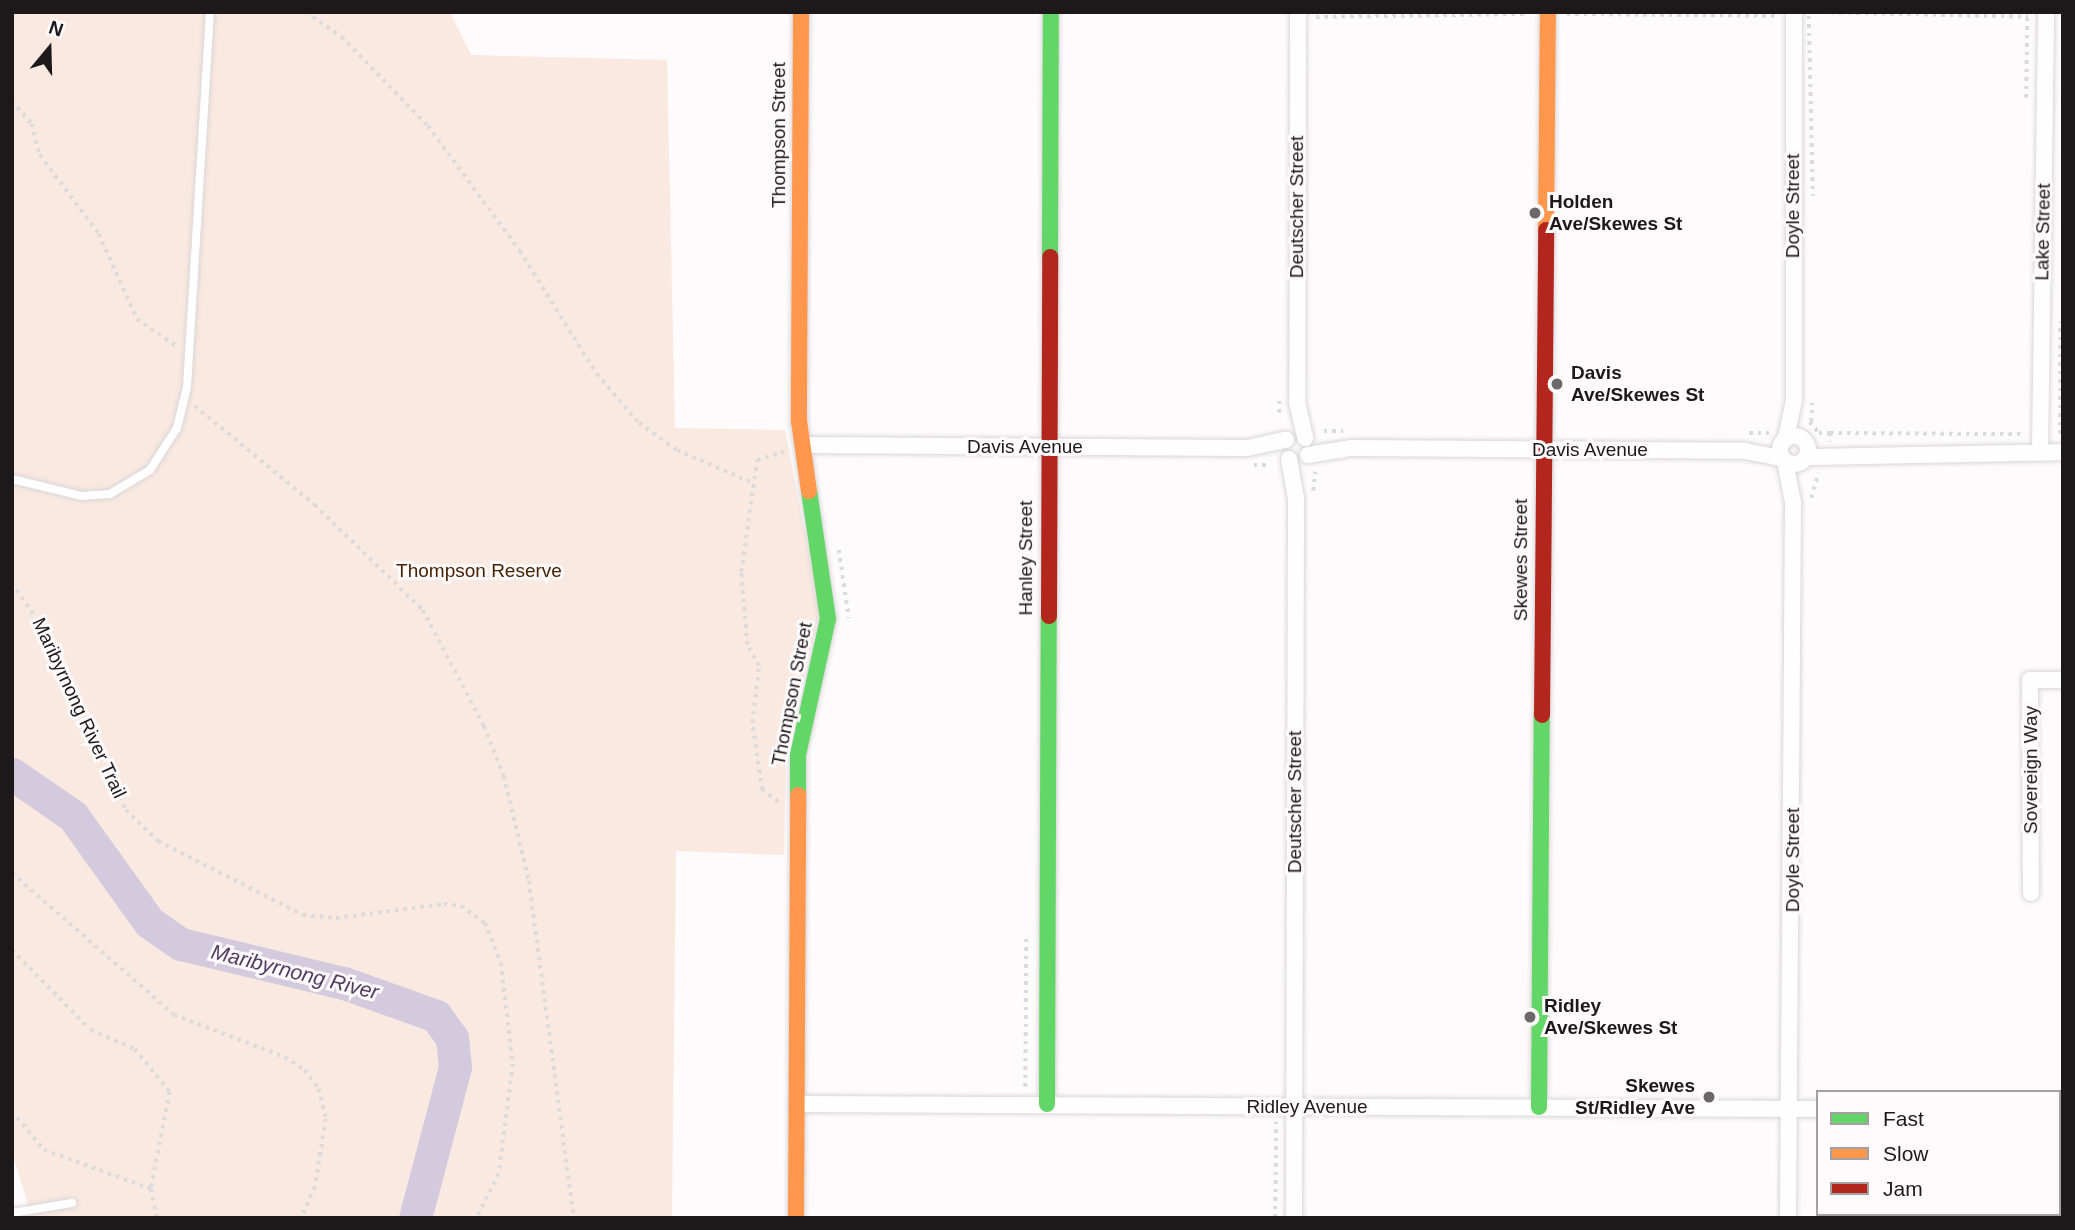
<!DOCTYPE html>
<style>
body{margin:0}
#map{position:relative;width:2075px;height:1230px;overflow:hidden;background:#fefbfc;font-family:Helvetica,sans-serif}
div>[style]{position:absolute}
.green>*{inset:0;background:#f9e9e0}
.river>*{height:33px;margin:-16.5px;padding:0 16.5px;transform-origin:16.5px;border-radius:16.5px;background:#d4cadd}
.path>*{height:3.5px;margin-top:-1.75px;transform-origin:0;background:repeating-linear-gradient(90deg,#dbdbdb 0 3.5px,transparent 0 8.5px)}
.roads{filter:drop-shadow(0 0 2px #dad6d7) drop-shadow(0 0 2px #dad6d7)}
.lane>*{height:8px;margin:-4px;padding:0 4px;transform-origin:4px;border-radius:4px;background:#fffeff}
.street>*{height:16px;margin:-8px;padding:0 8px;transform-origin:8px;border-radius:8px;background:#fffeff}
.street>.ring{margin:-8px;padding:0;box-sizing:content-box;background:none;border:16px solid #fffeff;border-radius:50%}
.fast>*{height:16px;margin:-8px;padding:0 8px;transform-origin:8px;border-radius:8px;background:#63d668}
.slow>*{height:16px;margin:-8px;padding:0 8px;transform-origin:8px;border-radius:8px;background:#ff974d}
.jam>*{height:16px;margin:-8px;padding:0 8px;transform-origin:8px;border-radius:8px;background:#b3261e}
.dots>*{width:19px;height:19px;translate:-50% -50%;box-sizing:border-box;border:4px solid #fffafb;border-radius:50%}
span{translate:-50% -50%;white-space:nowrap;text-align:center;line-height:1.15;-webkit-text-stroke:6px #fffafb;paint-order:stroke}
.street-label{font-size:19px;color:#1d191a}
.poi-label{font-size:19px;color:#1d191a;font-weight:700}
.left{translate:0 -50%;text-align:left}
.right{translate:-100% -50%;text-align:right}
.park-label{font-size:19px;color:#482202}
.water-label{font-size:21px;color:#513c64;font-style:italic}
.frame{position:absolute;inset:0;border:14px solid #1d191a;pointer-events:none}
.legend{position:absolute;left:1816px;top:1090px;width:245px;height:126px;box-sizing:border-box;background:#fffafb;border:2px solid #a5a0a1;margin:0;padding:9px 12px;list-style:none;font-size:21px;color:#1d191a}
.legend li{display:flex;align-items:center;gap:14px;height:35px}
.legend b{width:35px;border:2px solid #a5a0a1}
.north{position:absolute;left:14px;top:14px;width:70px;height:70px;-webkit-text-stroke:5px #fffafb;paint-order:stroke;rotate:19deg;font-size:19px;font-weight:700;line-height:28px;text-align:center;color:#1d191a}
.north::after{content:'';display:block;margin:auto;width:24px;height:32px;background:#1d191a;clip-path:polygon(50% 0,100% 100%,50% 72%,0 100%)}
</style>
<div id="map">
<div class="green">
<div style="clip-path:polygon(12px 12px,450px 12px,471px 55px,667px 60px,675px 428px,785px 430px,820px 611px,786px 750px,784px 855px,676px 851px,672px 1218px,32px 1218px,12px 1152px)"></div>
</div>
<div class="river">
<div style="left:12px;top:774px;width:74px;rotate:34.5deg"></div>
<div style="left:73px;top:816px;width:130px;rotate:54.4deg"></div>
<div style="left:149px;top:922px;width:39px;rotate:35deg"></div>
<div style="left:181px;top:944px;width:168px;rotate:13.5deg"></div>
<div style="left:344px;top:983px;width:98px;rotate:19.7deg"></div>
<div style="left:436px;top:1016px;width:27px;rotate:54deg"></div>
<div style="left:452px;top:1038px;width:29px;rotate:84deg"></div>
<div style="left:455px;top:1067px;width:156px;rotate:104.8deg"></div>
</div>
<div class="path">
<div style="left:306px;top:12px;width:44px;rotate:34.8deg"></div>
<div style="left:342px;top:37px;width:124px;rotate:46deg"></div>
<div style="left:428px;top:126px;width:155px;rotate:53.6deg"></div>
<div style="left:520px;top:251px;width:145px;rotate:58deg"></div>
<div style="left:597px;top:374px;width:65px;rotate:49.4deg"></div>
<div style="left:639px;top:423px;width:47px;rotate:35.4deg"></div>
<div style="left:677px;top:450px;width:81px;rotate:23.4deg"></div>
<div style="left:1814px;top:12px;width:214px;rotate:1.3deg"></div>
<div style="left:1567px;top:14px;width:210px;rotate:0.5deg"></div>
<div style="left:1809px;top:16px;width:180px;rotate:88.7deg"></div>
<div style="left:1316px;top:17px;width:212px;rotate:-0.8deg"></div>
<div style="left:2026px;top:98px;width:86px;rotate:-89.3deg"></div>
<div style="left:12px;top:101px;width:30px;rotate:49deg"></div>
<div style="left:32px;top:124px;width:32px;rotate:76deg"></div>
<div style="left:40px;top:155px;width:99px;rotate:53.2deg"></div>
<div style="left:99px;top:234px;width:93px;rotate:65.9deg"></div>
<div style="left:137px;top:319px;width:51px;rotate:34.6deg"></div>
<div style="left:195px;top:406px;width:156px;rotate:39.5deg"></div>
<div style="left:315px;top:505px;width:151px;rotate:44.2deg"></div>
<div style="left:423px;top:610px;width:131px;rotate:62.3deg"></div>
<div style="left:484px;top:726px;width:54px;rotate:68.2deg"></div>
<div style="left:504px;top:776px;width:108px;rotate:76.6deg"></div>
<div style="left:529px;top:881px;width:340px;rotate:82.4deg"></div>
<div style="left:1279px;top:413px;width:12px;rotate:-90deg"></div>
<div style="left:1810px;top:422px;width:14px;rotate:51deg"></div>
<div style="left:1819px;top:433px;width:11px"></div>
<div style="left:1830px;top:433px;width:9px;rotate:90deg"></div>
<div style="left:1811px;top:422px;width:19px;rotate:-87deg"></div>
<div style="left:1324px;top:431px;width:19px"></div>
<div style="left:1749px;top:433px;width:20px"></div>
<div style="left:1830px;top:433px;width:194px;rotate:0.3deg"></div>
<div style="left:2060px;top:434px;width:112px;rotate:-90deg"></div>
<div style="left:1254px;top:465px;width:16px"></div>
<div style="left:1313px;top:491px;width:19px;rotate:-84deg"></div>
<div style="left:1811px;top:498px;width:26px;rotate:-74deg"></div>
<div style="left:839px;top:550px;width:69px;rotate:81.6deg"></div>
<div style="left:12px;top:583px;width:53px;rotate:55.7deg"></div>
<div style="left:42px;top:627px;width:201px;rotate:65.3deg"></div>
<div style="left:126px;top:810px;width:45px;rotate:44.1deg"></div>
<div style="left:158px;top:841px;width:163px;rotate:27deg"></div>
<div style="left:303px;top:915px;width:33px;rotate:5deg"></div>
<div style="left:336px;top:918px;width:109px;rotate:-7.4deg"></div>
<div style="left:444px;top:904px;width:17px;rotate:7deg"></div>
<div style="left:461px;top:906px;width:29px;rotate:35deg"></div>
<div style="left:485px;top:923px;width:43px;rotate:68.2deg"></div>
<div style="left:501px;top:963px;width:102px;rotate:83.2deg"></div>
<div style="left:513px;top:1064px;width:111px;rotate:97.3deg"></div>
<div style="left:499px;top:1174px;width:49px;rotate:116.6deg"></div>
<div style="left:778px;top:802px;width:20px;rotate:-143deg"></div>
<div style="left:762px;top:790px;width:68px;rotate:-98.5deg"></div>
<div style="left:752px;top:723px;width:57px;rotate:-83deg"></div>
<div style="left:759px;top:666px;width:24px;rotate:-120deg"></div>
<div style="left:747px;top:645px;width:73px;rotate:-94.7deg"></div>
<div style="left:741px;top:572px;width:113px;rotate:-81.9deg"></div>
<div style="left:757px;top:460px;width:28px;rotate:-17deg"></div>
<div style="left:12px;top:873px;width:215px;rotate:41.2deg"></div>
<div style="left:174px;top:1015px;width:119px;rotate:20.7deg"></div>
<div style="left:285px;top:1057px;width:24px;rotate:33deg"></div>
<div style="left:305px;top:1070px;width:24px;rotate:54deg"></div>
<div style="left:319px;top:1089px;width:31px;rotate:77deg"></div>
<div style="left:326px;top:1119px;width:69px;rotate:99.2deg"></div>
<div style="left:315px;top:1187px;width:34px;rotate:114deg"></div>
<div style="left:12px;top:950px;width:112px;rotate:45.4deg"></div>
<div style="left:91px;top:1030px;width:48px;rotate:23.4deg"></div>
<div style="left:135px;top:1049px;width:55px;rotate:50.9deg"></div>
<div style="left:170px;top:1092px;width:99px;rotate:101.1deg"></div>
<div style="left:151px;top:1189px;width:30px;rotate:78deg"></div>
<div style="left:1025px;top:1087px;width:152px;rotate:-89.6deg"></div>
<div style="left:12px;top:1111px;width:50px;rotate:50.6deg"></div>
<div style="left:44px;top:1150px;width:114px;rotate:20deg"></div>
<div style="left:1275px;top:1218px;width:96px;rotate:-89.4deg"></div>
</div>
<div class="roads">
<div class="lane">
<div style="left:12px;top:479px;width:72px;rotate:13.7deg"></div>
<div style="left:82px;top:496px;width:28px;rotate:-4deg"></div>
<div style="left:110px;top:494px;width:47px;rotate:-31deg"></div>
<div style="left:150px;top:470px;width:50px;rotate:-57.3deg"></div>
<div style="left:177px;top:428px;width:42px;rotate:-76.3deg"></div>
<div style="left:187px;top:387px;width:376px;rotate:-86.5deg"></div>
<div style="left:12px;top:1213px;width:61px;rotate:-9.5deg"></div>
</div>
<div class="street">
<div style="left:1298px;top:12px;width:390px;rotate:90.1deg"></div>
<div style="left:1297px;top:402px;width:37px;rotate:77deg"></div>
<div class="ring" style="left:1780px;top:436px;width:12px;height:12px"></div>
<div style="left:1786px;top:438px;width:39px;rotate:-78deg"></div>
<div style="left:1794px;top:400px;width:388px;rotate:-90deg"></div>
<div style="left:803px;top:445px;width:444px;rotate:0.4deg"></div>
<div style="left:1247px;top:448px;width:40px;rotate:-12deg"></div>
<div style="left:2040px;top:452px;width:440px;rotate:-89.2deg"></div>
<div style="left:1308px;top:455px;width:44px;rotate:-9.2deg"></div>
<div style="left:1351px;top:448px;width:394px;rotate:0.4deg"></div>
<div style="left:1745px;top:451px;width:38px;rotate:11deg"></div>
<div style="left:1807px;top:457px;width:256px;rotate:-1.1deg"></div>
<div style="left:1289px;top:459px;width:40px;rotate:80deg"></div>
<div style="left:1296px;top:498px;width:720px;rotate:90.16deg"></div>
<div style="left:1785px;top:461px;width:42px;rotate:79deg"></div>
<div style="left:1793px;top:502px;width:716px;rotate:90.4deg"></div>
<div style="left:2031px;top:893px;width:213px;rotate:-90.3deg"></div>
<div style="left:2030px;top:680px;width:33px"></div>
<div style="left:797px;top:1104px;width:1021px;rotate:0.28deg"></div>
<div style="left:2059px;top:1111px;width:4px"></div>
</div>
<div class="fast">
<div style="left:1050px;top:257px;width:245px;rotate:-89.8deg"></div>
<div style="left:798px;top:795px;width:40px;rotate:-90deg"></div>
<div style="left:798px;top:755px;width:139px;rotate:-77.6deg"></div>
<div style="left:828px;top:619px;width:129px;rotate:-98.4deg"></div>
<div style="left:1047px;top:1104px;width:488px;rotate:-89.8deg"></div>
<div style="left:1539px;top:1107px;width:392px;rotate:-89.6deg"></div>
</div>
<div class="slow">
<div style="left:801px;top:12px;width:409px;rotate:90.3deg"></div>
<div style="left:799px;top:421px;width:71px;rotate:81.9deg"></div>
<div style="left:1546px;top:230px;width:218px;rotate:-89.5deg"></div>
<div style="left:796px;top:1218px;width:423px;rotate:-89.7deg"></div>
</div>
<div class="jam">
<div style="left:1049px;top:616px;width:359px;rotate:-89.8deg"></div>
<div style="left:1542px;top:715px;width:485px;rotate:-89.5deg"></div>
</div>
</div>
<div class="dots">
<div style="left:1535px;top:213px;background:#6c6869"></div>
<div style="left:1557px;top:384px;background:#6c6869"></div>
<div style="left:1530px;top:1017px;background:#6c6869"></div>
<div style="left:1709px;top:1097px;background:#6c6869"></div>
</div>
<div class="street-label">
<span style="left:779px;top:135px;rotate:-90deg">Thompson Street</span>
<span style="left:1793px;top:206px;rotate:-90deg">Doyle Street</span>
<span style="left:1297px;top:207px;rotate:-90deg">Deutscher Street</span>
<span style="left:2043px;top:232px;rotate:-89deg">Lake Street</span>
<span style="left:1025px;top:447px">Davis Avenue</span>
<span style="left:1590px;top:450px">Davis Avenue</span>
<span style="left:1026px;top:558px;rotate:-90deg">Hanley Street</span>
<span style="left:1521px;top:560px;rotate:-90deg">Skewes Street</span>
<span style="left:792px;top:694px;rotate:-79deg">Thompson Street</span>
<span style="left:79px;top:708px;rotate:65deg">Maribyrnong River Trail</span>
<span style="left:2031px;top:770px;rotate:-90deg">Sovereign Way</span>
<span style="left:1295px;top:802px;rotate:-90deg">Deutscher Street</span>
<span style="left:1793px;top:860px;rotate:-90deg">Doyle Street</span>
<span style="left:1307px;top:1107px">Ridley Avenue</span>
</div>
<div class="poi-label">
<span class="left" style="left:1549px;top:213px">Holden<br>Ave/Skewes St</span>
<span class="left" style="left:1571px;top:384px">Davis<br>Ave/Skewes St</span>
<span class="left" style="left:1544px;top:1017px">Ridley<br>Ave/Skewes St</span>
<span class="right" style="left:1695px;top:1097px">Skewes<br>St/Ridley Ave</span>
</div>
<div class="park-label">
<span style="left:479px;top:571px">Thompson Reserve</span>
</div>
<div class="water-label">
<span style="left:295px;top:972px;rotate:14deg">Maribyrnong River</span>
</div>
<div class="frame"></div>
<ul class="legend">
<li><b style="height:9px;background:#63d668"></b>Fast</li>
<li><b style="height:9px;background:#ff974d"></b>Slow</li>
<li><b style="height:9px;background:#b3261e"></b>Jam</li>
</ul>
<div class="north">N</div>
</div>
